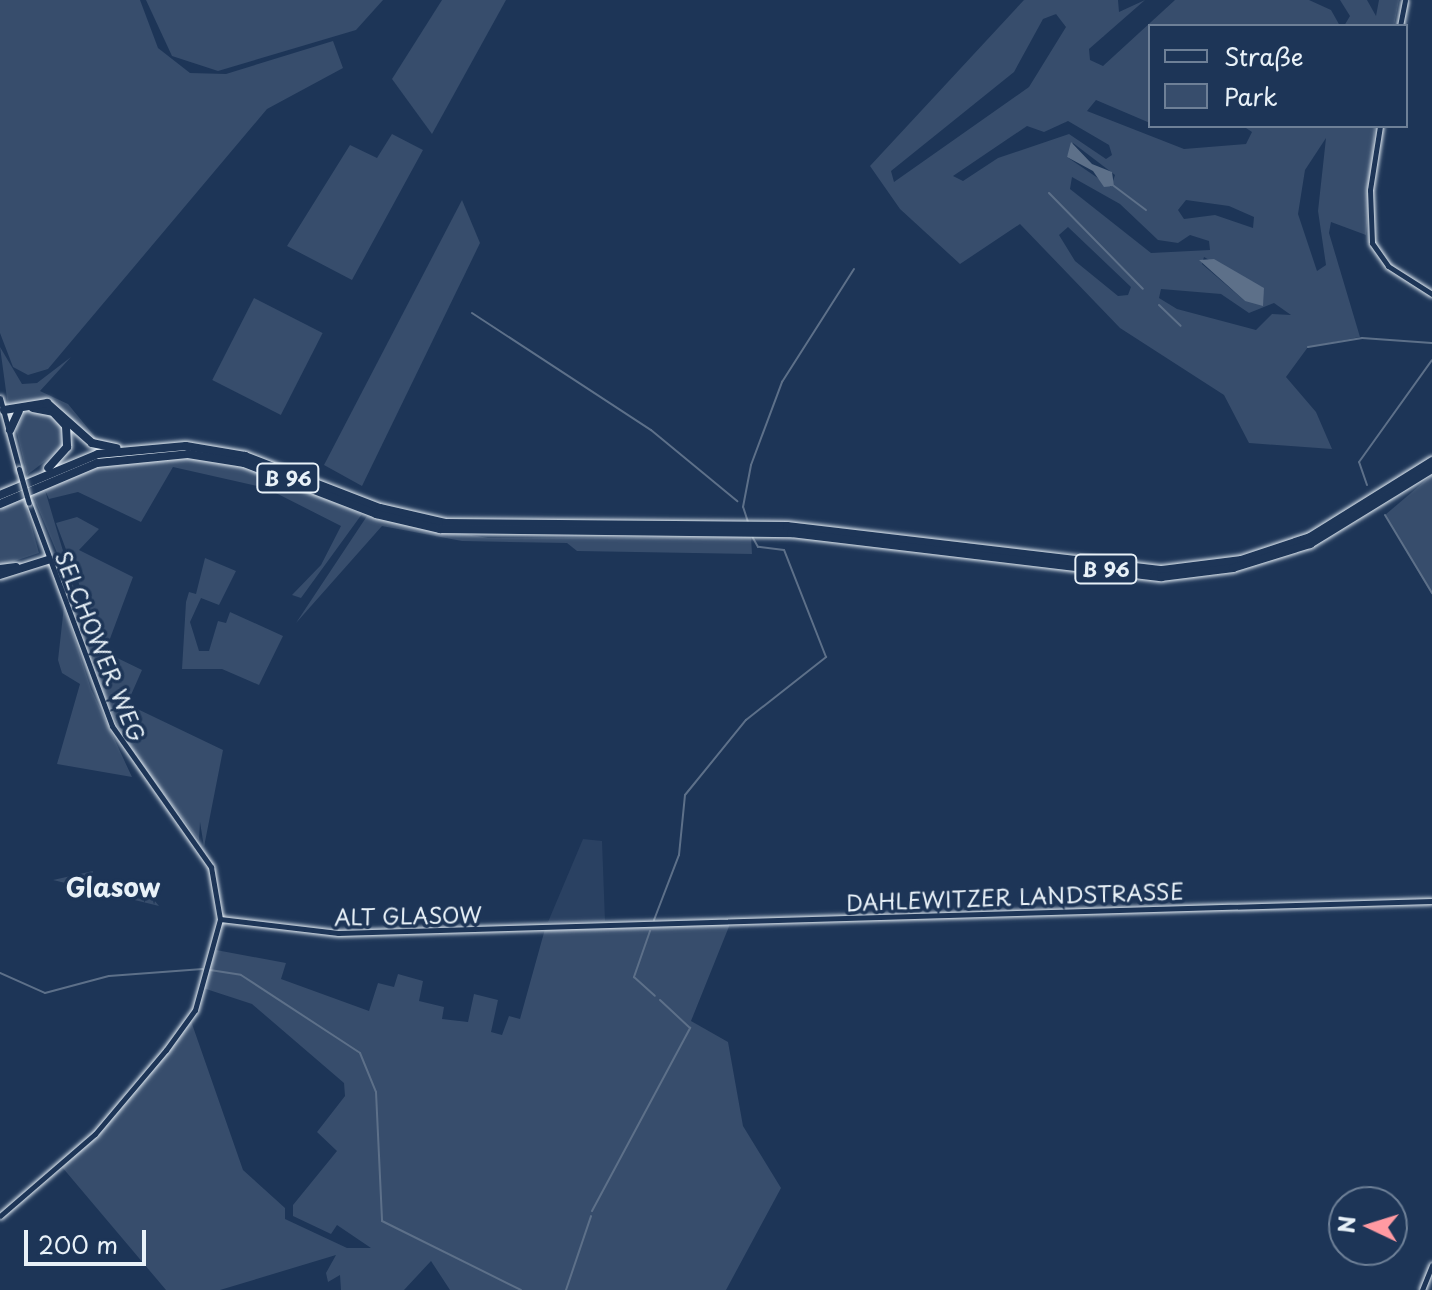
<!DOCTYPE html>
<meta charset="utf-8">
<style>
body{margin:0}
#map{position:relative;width:1432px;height:1290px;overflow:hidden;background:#1d3557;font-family:"Playpen Sans",sans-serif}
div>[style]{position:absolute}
.built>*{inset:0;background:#2a4162}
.green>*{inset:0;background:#374d6c;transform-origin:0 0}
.water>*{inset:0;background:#5d7089}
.stream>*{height:2px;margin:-1px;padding:0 1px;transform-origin:1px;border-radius:1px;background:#5d7089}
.roads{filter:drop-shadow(0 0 2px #e8f1f8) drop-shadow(0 0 2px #e8f1f8)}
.secondary>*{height:5px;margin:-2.5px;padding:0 2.5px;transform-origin:2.5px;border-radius:2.5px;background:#1d3557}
.highway>*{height:8px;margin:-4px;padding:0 4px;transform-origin:4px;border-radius:4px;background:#1d3557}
.bridges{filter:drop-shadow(0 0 2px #e8f1f8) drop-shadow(0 0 2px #e8f1f8)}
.secondary-bridge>*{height:5px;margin:-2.5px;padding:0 2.5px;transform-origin:2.5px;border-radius:2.5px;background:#1d3557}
span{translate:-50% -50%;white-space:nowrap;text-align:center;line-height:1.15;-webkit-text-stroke:7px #1d3557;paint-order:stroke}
.shield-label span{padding:2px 6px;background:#1d3557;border:2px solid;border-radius:6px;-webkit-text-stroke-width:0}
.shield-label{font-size:20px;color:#e8f1f8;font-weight:700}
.street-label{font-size:22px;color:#e8f1f8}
.quarter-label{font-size:26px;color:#e8f1f8;font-weight:700}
.legend{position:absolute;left:1148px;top:24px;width:260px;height:104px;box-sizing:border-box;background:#1d3557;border:2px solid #6e8097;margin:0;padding:10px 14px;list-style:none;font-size:24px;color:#e8f1f8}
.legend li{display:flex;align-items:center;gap:16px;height:40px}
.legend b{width:40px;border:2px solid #6e8097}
.north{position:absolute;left:1328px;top:1186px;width:80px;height:80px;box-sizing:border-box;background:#1d3557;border:2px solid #6e8097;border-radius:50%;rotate:274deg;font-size:22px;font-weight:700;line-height:32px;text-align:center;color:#e8f1f8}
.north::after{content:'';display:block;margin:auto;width:28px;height:36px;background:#ff9aa2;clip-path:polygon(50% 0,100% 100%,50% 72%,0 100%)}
.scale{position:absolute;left:24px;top:1230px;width:122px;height:36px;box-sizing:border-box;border:4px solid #e8f1f8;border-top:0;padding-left:10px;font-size:24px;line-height:28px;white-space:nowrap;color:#e8f1f8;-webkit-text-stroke:6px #1d3557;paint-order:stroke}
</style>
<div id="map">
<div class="built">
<div style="clip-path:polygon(583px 839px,602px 841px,605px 921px,548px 922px)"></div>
</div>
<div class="green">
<div style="clip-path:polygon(0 0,140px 0,158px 48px,190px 73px,226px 74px,333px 41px,343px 68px,267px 109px,48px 369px,28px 375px,13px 367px,0 333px)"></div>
<div style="clip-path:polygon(146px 0,383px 0,356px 30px,218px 71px,172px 56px)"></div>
<div style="clip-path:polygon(442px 0,506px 0,432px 134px,392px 79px)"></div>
<div style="clip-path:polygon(evenodd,1024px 0,1118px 0,1119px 12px,1145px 0,1089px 49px,1090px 60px,1103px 66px,1175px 0,1309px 0,1331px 10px,1340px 26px,1151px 24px,1150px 123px,1096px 100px,1087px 111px,1184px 149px,1246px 144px,1252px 132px,1243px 126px,1375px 126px,1366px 235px,1331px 222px,1329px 233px,1360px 337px,1308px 347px,1286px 377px,1316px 412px,1332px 449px,1249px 443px,1224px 395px,1120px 328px,1020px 224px,960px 264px,900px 209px,870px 166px,1024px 0,1056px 14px,1066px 27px,1029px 87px,894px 182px,891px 171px,1014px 72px,1043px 19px,1056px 14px,1024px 0,1068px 121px,1109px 145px,1112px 155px,1106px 159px,1069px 134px,998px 158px,963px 181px,953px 176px,1027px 126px,1044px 132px,1068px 121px,1024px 0,1326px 138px,1318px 211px,1326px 265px,1317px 271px,1298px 214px,1305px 170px,1326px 138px,1024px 0,1073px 143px,1115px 175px,1111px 187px,1067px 157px,1073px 143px,1024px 0,1072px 177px,1120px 204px,1158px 240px,1178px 243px,1190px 235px,1209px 241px,1210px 250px,1151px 253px,1070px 189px,1072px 177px,1024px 0,1186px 200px,1229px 206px,1254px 217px,1253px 228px,1215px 215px,1184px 219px,1178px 210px,1186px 200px,1024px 0,1068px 227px,1131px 287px,1128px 295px,1118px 296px,1075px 261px,1059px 235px,1068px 227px,1024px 0,1204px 257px,1247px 282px,1262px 287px,1245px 301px,1202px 264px,1204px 257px,1024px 0,1161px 289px,1221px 294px,1249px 313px,1274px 303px,1291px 315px,1272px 314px,1256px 330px,1177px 309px,1159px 298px,1161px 289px)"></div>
<div style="clip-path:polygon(1340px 0,1367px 0,1376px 16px,1379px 0,1399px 0,1394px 26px,1344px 26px,1350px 16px)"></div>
<div style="clip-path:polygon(392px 134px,423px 150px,352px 280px,287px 246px,350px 145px,377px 158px)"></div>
<div style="clip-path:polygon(462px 200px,480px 243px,362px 486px,324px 465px)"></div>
<div style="left:254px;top:298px;width:77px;height:92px;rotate:27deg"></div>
<div style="clip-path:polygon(0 347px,22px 384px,37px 383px,71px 357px,40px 391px,68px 404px,96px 438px,123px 445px,95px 443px,52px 403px,8px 406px)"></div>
<div style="clip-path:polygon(26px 411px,48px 411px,63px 424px,65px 446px,27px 475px,16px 429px)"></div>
<div style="clip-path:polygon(186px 458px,248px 468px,362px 514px,301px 598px,292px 595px,321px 565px,341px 526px,266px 488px,173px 467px,141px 522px,78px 492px,49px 499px,45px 490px,79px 605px,31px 491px,91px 467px)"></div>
<div style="clip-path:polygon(1432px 475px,1432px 595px,1385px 515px)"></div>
<div style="clip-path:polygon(23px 495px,39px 553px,0 566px,0 509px)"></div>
<div style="clip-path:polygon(367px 516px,488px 538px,751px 537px,752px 554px,577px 551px,567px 543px,462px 541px,382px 526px,296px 623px)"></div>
<div style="clip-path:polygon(77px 517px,99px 529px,79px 550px,133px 577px,105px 652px,142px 670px,127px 704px,223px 750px,204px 847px,200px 822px,199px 840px,125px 742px,102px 690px,90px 647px,99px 637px,56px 523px)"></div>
<div style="clip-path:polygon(205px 558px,236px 571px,219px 605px,201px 598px,190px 622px,199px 651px,209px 651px,218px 621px,226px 623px,230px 612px,283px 636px,259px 685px,222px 669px,182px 669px,186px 602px,189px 592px,196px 594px)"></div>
<div style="clip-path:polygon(64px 606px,91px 689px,132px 777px,57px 764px,80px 684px,62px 673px,58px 660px)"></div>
<div style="clip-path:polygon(93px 871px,89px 887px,141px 899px,144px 888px,159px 906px,53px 880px)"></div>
<div style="clip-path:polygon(730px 924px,691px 1021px,728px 1042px,743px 1126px,781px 1188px,726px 1290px,450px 1290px,431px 1261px,404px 1290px,341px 1290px,340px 1275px,328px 1282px,326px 1273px,336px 1255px,220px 1290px,166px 1290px,62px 1167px,191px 1021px,243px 1170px,285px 1208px,285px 1219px,347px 1248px,371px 1248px,337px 1225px,331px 1234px,293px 1216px,293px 1205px,337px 1151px,317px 1132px,345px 1096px,344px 1083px,252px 1004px,203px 988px,216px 950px,286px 963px,281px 979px,369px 1011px,378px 983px,394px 987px,398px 974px,423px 981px,419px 1001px,444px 1007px,442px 1019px,468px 1022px,474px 994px,498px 1000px,491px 1032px,502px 1035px,509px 1016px,520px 1019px,545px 929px)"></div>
</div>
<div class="water">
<div style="clip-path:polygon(1071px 142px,1092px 164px,1112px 172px,1114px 186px,1104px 187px,1093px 171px,1067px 157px)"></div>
<div style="clip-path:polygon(1214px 259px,1264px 288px,1263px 306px,1245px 301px,1199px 260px)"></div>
</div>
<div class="stream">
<div style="left:1114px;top:186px;width:40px;rotate:37deg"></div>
<div style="left:1049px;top:193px;width:134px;rotate:45.6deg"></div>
<div style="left:1159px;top:305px;width:30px;rotate:44deg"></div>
<div style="left:472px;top:313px;width:214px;rotate:33.2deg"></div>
<div style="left:651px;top:430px;width:112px;rotate:39.5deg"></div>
<div style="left:1308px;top:347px;width:55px;rotate:-9.5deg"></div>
<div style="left:1362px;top:338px;width:70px;rotate:4.1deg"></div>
<div style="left:1367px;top:485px;width:24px;rotate:-109deg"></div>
<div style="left:1359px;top:462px;width:125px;rotate:-54.4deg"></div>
<div style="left:1385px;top:515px;width:91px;rotate:58.9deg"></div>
<div style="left:748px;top:522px;width:16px;rotate:-108deg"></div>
<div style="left:743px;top:507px;width:43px;rotate:-79.2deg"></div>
<div style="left:751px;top:465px;width:89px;rotate:-69.5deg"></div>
<div style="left:782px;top:382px;width:134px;rotate:-57.5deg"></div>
<div style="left:654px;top:920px;width:70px;rotate:-69deg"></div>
<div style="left:679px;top:855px;width:60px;rotate:-84.3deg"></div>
<div style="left:685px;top:795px;width:97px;rotate:-50.9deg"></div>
<div style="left:746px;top:720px;width:102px;rotate:-38.2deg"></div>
<div style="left:826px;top:657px;width:115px;rotate:-111.4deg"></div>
<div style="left:784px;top:550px;width:26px;rotate:-173deg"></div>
<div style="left:758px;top:547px;width:13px;rotate:-119deg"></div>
<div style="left:650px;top:931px;width:49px;rotate:109.2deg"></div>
<div style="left:634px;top:977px;width:28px;rotate:42deg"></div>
<div style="left:210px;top:970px;width:31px;rotate:9deg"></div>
<div style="left:241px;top:975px;width:142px;rotate:33.2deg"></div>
<div style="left:360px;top:1053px;width:42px;rotate:67.7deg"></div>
<div style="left:376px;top:1092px;width:129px;rotate:87.3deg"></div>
<div style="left:382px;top:1221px;width:155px;rotate:26.4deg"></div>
<div style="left:0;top:973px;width:49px;rotate:24deg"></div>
<div style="left:45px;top:993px;width:66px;rotate:-14.9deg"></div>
<div style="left:109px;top:976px;width:94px;rotate:-4.3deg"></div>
<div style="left:592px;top:1211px;width:208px;rotate:-61.8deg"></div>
<div style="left:690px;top:1028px;width:41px;rotate:-137deg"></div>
<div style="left:566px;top:1290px;width:78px;rotate:-71.3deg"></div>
</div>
<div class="roads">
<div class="secondary">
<div style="left:1400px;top:26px;width:26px;rotate:-79deg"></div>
<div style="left:1380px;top:126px;width:65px;rotate:98.9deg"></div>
<div style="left:1370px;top:190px;width:53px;rotate:87.8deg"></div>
<div style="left:1372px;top:243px;width:28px;rotate:55deg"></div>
<div style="left:1388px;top:266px;width:52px;rotate:32.5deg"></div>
<div style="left:0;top:398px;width:73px;rotate:75deg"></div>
<div style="left:220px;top:919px;width:119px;rotate:6.8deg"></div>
<div style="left:338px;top:933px;width:1094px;rotate:-1.68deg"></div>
<div style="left:0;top:1216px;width:125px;rotate:-40.8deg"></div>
<div style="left:95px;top:1134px;width:110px;rotate:-49.8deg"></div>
<div style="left:166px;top:1050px;width:49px;rotate:-54.1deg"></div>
<div style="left:195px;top:1010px;width:94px;rotate:-74.6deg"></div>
<div style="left:220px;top:919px;width:53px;rotate:-99.8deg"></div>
<div style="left:211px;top:867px;width:172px;rotate:-125.1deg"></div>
<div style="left:112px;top:726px;width:238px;rotate:-110.4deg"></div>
<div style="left:1422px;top:1290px;width:27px;rotate:-68deg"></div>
</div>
<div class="highway">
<div style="left:33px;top:408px;width:20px;rotate:11deg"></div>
<div style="left:53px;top:412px;width:19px;rotate:47deg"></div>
<div style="left:66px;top:426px;width:21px;rotate:87deg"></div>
<div style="left:67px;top:447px;width:28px;rotate:132deg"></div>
<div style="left:4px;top:410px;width:44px;rotate:-9.2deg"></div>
<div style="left:47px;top:403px;width:60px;rotate:41.6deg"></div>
<div style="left:92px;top:443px;width:25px;rotate:12deg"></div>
<div style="left:10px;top:430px;width:21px;rotate:-65deg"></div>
<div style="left:0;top:495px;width:106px;rotate:-22.7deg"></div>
<div style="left:98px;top:454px;width:88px;rotate:-5.2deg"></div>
<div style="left:186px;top:446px;width:60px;rotate:9.6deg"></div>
<div style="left:245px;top:456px;width:145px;rotate:21.1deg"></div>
<div style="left:380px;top:508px;width:68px;rotate:12.8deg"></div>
<div style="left:446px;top:523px;width:341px;rotate:0.5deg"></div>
<div style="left:787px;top:526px;width:378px;rotate:6.7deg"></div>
<div style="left:1162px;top:570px;width:80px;rotate:-7.2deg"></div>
<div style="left:1241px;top:560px;width:73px;rotate:-18.4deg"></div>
<div style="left:1310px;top:537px;width:144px;rotate:-31.9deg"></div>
<div style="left:0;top:504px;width:105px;rotate:-22.9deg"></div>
<div style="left:97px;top:463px;width:91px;rotate:-5.6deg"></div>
<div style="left:188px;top:454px;width:57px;rotate:9.1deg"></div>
<div style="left:244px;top:463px;width:142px;rotate:21.1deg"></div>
<div style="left:376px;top:514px;width:66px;rotate:13.2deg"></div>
<div style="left:440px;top:529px;width:351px;rotate:0.7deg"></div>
<div style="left:791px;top:533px;width:373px;rotate:6.8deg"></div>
<div style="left:1161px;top:577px;width:73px;rotate:-7.1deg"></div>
<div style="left:1233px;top:568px;width:81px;rotate:-17.3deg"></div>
<div style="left:1310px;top:544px;width:143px;rotate:-31.6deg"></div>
<div style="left:0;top:569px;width:16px;rotate:-7deg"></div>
<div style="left:0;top:575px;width:50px;rotate:-17.4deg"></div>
</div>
</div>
<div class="bridges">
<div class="secondary-bridge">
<div style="left:19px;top:469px;width:35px;rotate:74deg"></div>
</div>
</div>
<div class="shield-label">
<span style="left:288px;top:478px">B 96</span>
<span style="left:1106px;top:569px">B 96</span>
</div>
<div class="street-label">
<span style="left:101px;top:646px;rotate:68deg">SELCHOWER WEG</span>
<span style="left:1015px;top:896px;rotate:-2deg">DAHLEWITZER LANDSTRASSE</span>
<span style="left:408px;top:915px;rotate:-1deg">ALT GLASOW</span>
</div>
<div class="quarter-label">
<span style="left:113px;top:887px">Glasow</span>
</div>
<ul class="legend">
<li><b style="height:10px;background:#1d3557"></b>Straße</li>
<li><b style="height:22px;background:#374d6c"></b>Park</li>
</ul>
<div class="north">N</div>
<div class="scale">200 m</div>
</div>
